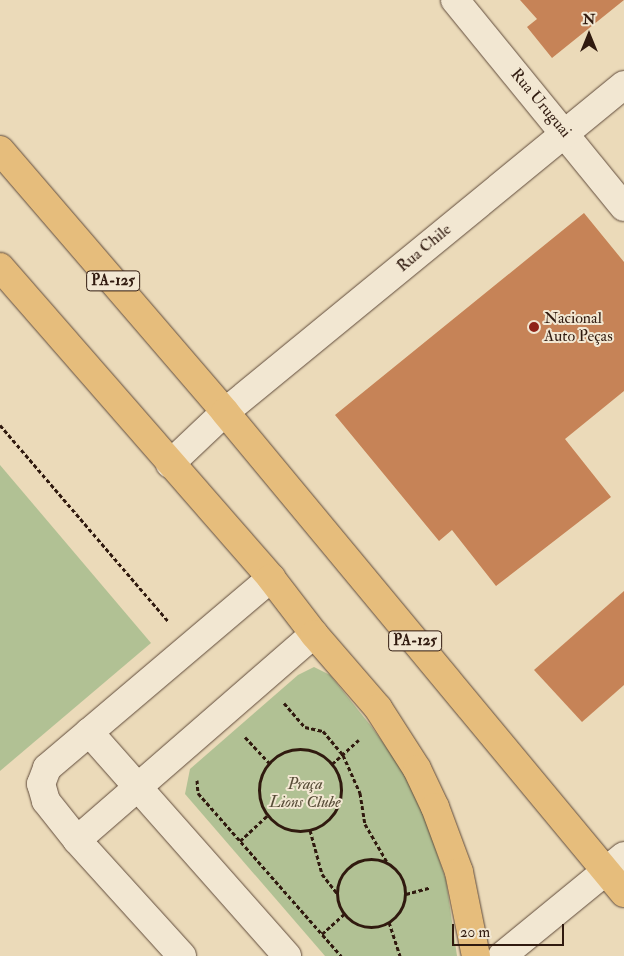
<!DOCTYPE html>
<meta charset="utf-8">
<style>
body{margin:0}
#map{position:relative;width:624px;height:956px;overflow:hidden;background:#ebdab9;font-family:"IM FELL Double Pica",serif}
div>[style]{position:absolute}
.green>*{inset:0;background:#b1c194}
.building>*{inset:0;background:#c68357}
.path>*{height:3px;margin-top:-1.5px;transform-origin:0;background:repeating-linear-gradient(90deg,#301a0f 0 4px,transparent 0 6.5px)}
.path>.ring{margin:-1.5px;padding:0;box-sizing:content-box;background:none;border:3px solid #301a0f;border-radius:50%}
.roads{filter:drop-shadow(0 0 1px #5f4a3a) drop-shadow(0 0 1px #5f4a3a)}
.minor>*{height:28px;margin:-14px;padding:0 14px;transform-origin:14px;border-radius:14px;background:#f2e7d2}
.tertiary>*{height:28px;margin:-14px;padding:0 14px;transform-origin:14px;border-radius:14px;background:#f2e7d2}
.primary>*{height:28px;margin:-14px;padding:0 14px;transform-origin:14px;border-radius:14px;background:#e6bd7c}
.dots>*{width:14px;height:14px;translate:-50% -50%;box-sizing:border-box;border:2px solid #f2e7d2;border-radius:50%}
span{translate:-50% -50%;white-space:nowrap;text-align:center;line-height:1.15;-webkit-text-stroke:4px #f2e7d2;paint-order:stroke}
.shield-label span{padding:1px 4px;background:#f2e7d2;border:1px solid;border-radius:4px;-webkit-text-stroke-width:0}
.shield-label{font-size:15px;color:#301a0f;font-weight:700}
.street-label{font-size:16px;color:#301a0f}
.poi-label{font-size:16px;color:#301a0f}
.left{translate:0 -50%;text-align:left}
.park-label{font-size:16px;color:#574c37;font-style:italic}
.north{position:absolute;left:564px;top:10px;width:50px;height:50px;-webkit-text-stroke:4px #f2e7d2;paint-order:stroke;rotate:0deg;font-size:14px;font-weight:700;line-height:20px;text-align:center;color:#301a0f}
.north::after{content:'';display:block;margin:auto;width:18px;height:22px;background:#301a0f;clip-path:polygon(50% 0,100% 100%,50% 72%,0 100%)}
.scale{position:absolute;left:452px;top:924px;width:112px;height:22px;box-sizing:border-box;border:2px solid #301a0f;border-top:0;padding-left:6px;font-size:15px;line-height:18px;white-space:nowrap;color:#301a0f;-webkit-text-stroke:4px #f2e7d2;paint-order:stroke}
</style>
<div id="map">
<div class="green">
<div style="clip-path:polygon(0 465px,151px 643px,0 771px)"></div>
<div style="clip-path:polygon(314px 667px,330px 675px,371px 726px,399px 765px,422px 809px,446px 880px,457px 956px,325px 956px,185px 794px,190px 769px,298px 675px)"></div>
</div>
<div class="building">
<div style="clip-path:polygon(520px 0,624px 0,552px 58px,527px 27px,537px 19px)"></div>
<div style="clip-path:polygon(584px 213px,624px 262px,624px 391px,565px 439px,611px 497px,496px 586px,452px 530px,439px 541px,335px 415px)"></div>
<div style="clip-path:polygon(624px 591px,624px 685px,582px 722px,534px 670px)"></div>
</div>
<div class="path">
<div style="left:0;top:425px;width:258px;rotate:49.4deg"></div>
<div style="left:284px;top:703px;width:32px;rotate:49deg"></div>
<div style="left:305px;top:727px;width:18px;rotate:13deg"></div>
<div style="left:323px;top:731px;width:31px;rotate:50deg"></div>
<div style="left:343px;top:755px;width:42px;rotate:65.9deg"></div>
<div style="left:360px;top:793px;width:31px;rotate:81deg"></div>
<div style="left:365px;top:824px;width:44px;rotate:59.9deg"></div>
<div style="left:245px;top:737px;width:35px;rotate:47deg"></div>
<div class="ring" style="left:259px;top:749px;width:79px;height:79px"></div>
<div style="left:332px;top:764px;width:36px;rotate:-42deg"></div>
<div style="left:197px;top:780px;width:13px;rotate:86deg"></div>
<div style="left:198px;top:793px;width:217px;rotate:48.7deg"></div>
<div style="left:310px;top:830px;width:46px;rotate:74.7deg"></div>
<div style="left:322px;top:874px;width:24px;rotate:52deg"></div>
<div style="left:240px;top:841px;width:38px;rotate:-43deg"></div>
<div class="ring" style="left:337px;top:859px;width:65px;height:65px"></div>
<div style="left:406px;top:894px;width:24px;rotate:-15deg"></div>
<div style="left:389px;top:922px;width:36px;rotate:72deg"></div>
<div style="left:322px;top:934px;width:30px;rotate:-42deg"></div>
</div>
<div class="roads">
<div class="minor">
<div style="left:455px;top:0;width:267px;rotate:50.8deg"></div>
<div style="left:170px;top:464px;width:76px;rotate:-43.4deg"></div>
<div style="left:225px;top:412px;width:516px;rotate:-39.34deg"></div>
<div style="left:89px;top:732px;width:299px;rotate:48.5deg"></div>
<div style="left:77px;top:840px;width:314px;rotate:-41deg"></div>
<div style="left:182px;top:956px;width:156px;rotate:-132.2deg"></div>
<div style="left:77px;top:840px;width:50px;rotate:-128.5deg"></div>
<div style="left:46px;top:801px;width:18px;rotate:-106deg"></div>
<div style="left:41px;top:784px;width:17px;rotate:-69deg"></div>
<div style="left:47px;top:768px;width:294px;rotate:-40.3deg"></div>
</div>
<div class="tertiary">
<div style="left:502px;top:956px;width:158px;rotate:-39.3deg"></div>
</div>
<div class="primary">
<div style="left:0;top:150px;width:345px;rotate:49.3deg"></div>
<div style="left:225px;top:412px;width:625px;rotate:50.32deg"></div>
<div style="left:0;top:267px;width:413px;rotate:48.9deg"></div>
<div style="left:271px;top:578px;width:71px;rotate:52.5deg"></div>
<div style="left:314px;top:634px;width:98px;rotate:49.1deg"></div>
<div style="left:378px;top:708px;width:72px;rotate:57.4deg"></div>
<div style="left:417px;top:769px;width:42px;rotate:64.7deg"></div>
<div style="left:435px;top:807px;width:69px;rotate:69.7deg"></div>
<div style="left:459px;top:872px;width:86px;rotate:78.6deg"></div>
</div>
</div>
<div class="dots">
<div style="left:534px;top:327px;background:#8f2418"></div>
</div>
<div class="shield-label">
<span style="left:113px;top:281px">PA-125</span>
<span style="left:415px;top:641px">PA-125</span>
</div>
<div class="street-label">
<span style="left:541px;top:103px;rotate:50deg">Rua Uruguai</span>
<span style="left:424px;top:248px;rotate:-40deg">Rua Chile</span>
</div>
<div class="poi-label">
<span class="left" style="left:544px;top:327px">Nacional<br>Auto Peças</span>
</div>
<div class="park-label">
<span style="left:305px;top:793px">Praça<br>Lions Clube</span>
</div>
<div class="north">N</div>
<div class="scale">20 m</div>
</div>
